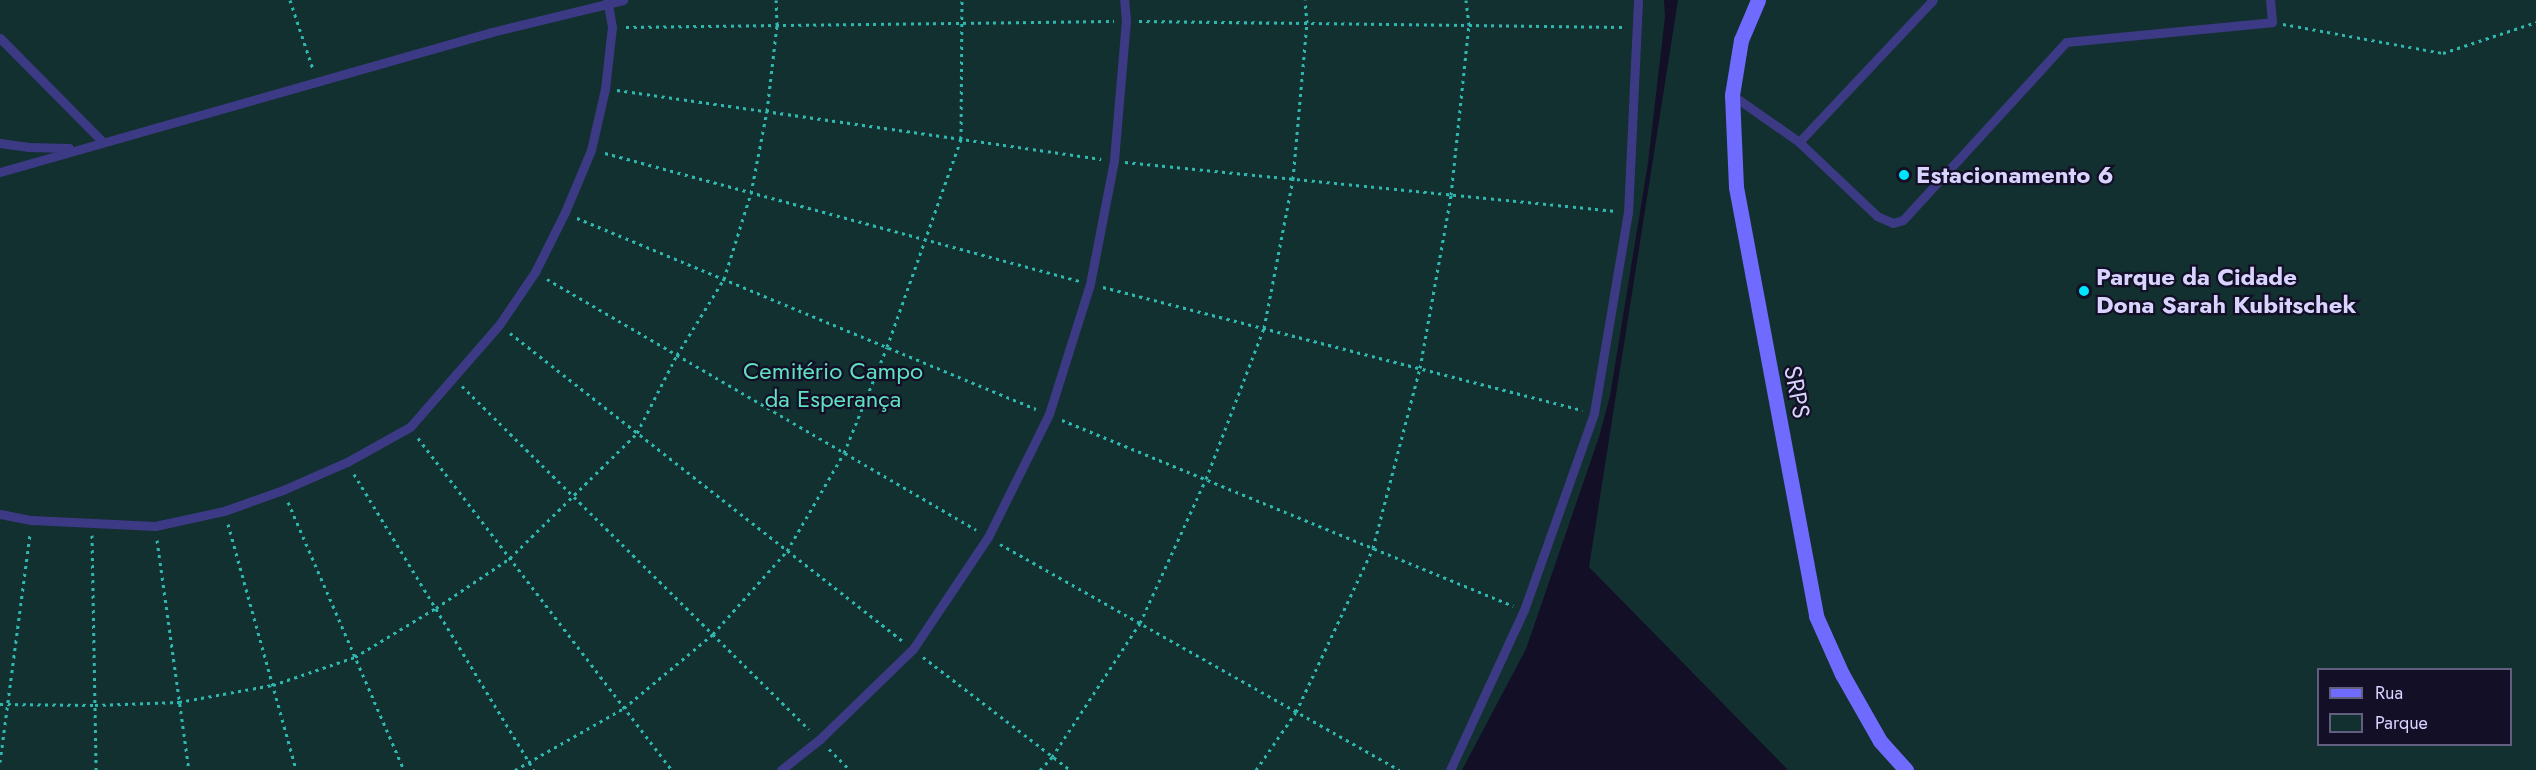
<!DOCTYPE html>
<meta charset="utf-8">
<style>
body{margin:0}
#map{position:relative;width:2536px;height:770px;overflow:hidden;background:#130f26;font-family:Jost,sans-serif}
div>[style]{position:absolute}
.green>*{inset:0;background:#12302f}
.path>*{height:3px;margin-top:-1.5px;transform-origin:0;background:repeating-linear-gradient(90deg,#2fb8b0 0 3px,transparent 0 7.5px)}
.lane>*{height:9px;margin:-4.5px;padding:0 4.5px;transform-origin:4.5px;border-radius:4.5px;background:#3d3a85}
.secondary>*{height:15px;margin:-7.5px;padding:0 7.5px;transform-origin:7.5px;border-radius:7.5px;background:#6f6bff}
.dots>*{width:16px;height:16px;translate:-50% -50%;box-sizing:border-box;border:3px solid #130f26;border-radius:50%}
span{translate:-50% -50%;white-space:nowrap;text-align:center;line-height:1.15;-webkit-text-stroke:4.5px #130f26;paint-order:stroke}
.poi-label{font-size:24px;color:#d9d4ff;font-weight:700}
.left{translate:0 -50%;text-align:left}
.park-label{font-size:24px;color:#5fe0c0}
.street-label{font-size:24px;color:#d9d4ff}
.legend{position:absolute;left:2317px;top:668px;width:195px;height:78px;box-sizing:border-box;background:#130f26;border:2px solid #625e7d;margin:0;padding:8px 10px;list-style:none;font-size:18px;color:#d9d4ff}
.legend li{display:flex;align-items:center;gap:12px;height:30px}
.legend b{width:30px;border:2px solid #625e7d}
</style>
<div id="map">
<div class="green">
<div style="clip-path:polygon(0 0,1664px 0,1665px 17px,1648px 163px,1610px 396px,1599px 437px,1526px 649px,1462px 770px,0 770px)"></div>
<div style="clip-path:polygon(evenodd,1678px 0,2536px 0,2536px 770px,1788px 770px,1589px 567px,1678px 0,2318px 670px,2510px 670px,2510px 744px,2318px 744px,2318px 670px)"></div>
</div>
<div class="path">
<div style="left:290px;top:0;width:73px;rotate:71.6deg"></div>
<div style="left:1139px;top:21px;width:485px;rotate:0.7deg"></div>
<div style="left:2283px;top:24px;width:163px;rotate:10.3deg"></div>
<div style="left:2443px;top:53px;width:98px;rotate:-18.4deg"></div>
<div style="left:626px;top:27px;width:488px;rotate:-0.7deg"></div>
<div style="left:617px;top:90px;width:489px;rotate:8.1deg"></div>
<div style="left:605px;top:153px;width:491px;rotate:15.1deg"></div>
<div style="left:1125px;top:162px;width:491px;rotate:5.7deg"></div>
<div style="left:577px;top:218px;width:497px;rotate:22.6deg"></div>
<div style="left:547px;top:279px;width:497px;rotate:30.3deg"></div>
<div style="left:1103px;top:287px;width:495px;rotate:14.4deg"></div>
<div style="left:510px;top:333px;width:501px;rotate:38.11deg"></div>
<div style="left:462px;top:386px;width:488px;rotate:44.7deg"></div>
<div style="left:1062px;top:420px;width:488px;rotate:22.4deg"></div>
<div style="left:418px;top:438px;width:418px;rotate:52.6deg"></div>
<div style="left:354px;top:474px;width:346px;rotate:58.7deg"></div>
<div style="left:288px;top:502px;width:292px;rotate:66.6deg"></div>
<div style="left:228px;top:524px;width:255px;rotate:74.5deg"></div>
<div style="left:92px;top:535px;width:235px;rotate:89deg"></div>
<div style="left:157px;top:540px;width:232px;rotate:82.1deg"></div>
<div style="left:1000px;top:544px;width:459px;rotate:29.5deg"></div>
<div style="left:923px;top:657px;width:185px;rotate:37.5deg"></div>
<div style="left:0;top:704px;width:95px;rotate:0.6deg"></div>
<div style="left:95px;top:705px;width:84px;rotate:-2deg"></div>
<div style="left:179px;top:702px;width:96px;rotate:-10.3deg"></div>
<div style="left:273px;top:685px;width:87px;rotate:-18.9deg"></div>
<div style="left:355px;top:657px;width:95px;rotate:-31.2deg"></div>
<div style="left:436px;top:608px;width:89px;rotate:-34deg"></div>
<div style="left:510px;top:558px;width:178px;rotate:-44.5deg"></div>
<div style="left:637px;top:433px;width:88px;rotate:-62.9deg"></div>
<div style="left:677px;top:355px;width:89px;rotate:-58.3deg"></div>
<div style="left:724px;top:279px;width:90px;rotate:-72.6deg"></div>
<div style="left:751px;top:193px;width:84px;rotate:-79deg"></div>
<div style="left:767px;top:111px;width:87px;rotate:-83.4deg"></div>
<div style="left:777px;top:25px;width:25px;rotate:-92deg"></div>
<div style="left:829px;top:749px;width:30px;rotate:45deg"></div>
<div style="left:0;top:762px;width:230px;rotate:-82.5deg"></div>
<div style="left:515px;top:770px;width:125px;rotate:-29.6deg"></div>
<div style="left:624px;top:708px;width:116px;rotate:-39.7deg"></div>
<div style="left:713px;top:634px;width:111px;rotate:-48.3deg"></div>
<div style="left:787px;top:551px;width:113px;rotate:-59.8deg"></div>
<div style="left:844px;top:453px;width:114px;rotate:-67.9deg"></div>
<div style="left:887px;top:347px;width:221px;rotate:-70.4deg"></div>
<div style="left:961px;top:139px;width:139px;rotate:-89.6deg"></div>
<div style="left:1040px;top:770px;width:18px;rotate:-47deg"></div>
<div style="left:1052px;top:757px;width:160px;rotate:-56.7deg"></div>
<div style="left:1140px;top:623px;width:158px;rotate:-65.4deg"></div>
<div style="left:1206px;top:479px;width:162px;rotate:-69deg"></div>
<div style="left:1264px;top:328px;width:152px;rotate:-79deg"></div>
<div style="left:1293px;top:179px;width:157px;rotate:-84.9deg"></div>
<div style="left:1307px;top:23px;width:23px;rotate:-95deg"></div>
<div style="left:1256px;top:770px;width:70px;rotate:-55.4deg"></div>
<div style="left:1296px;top:712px;width:181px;rotate:-64.8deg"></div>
<div style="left:1373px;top:548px;width:186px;rotate:-75.4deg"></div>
<div style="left:1420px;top:368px;width:176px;rotate:-79.8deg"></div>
<div style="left:1451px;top:195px;width:171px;rotate:-84deg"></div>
<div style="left:1469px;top:25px;width:25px;rotate:-97deg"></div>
</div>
<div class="lane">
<div style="left:0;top:38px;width:145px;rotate:45.3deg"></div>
<div style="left:1732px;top:95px;width:82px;rotate:35deg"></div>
<div style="left:1799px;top:142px;width:108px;rotate:43.5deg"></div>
<div style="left:1877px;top:216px;width:17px;rotate:24deg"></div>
<div style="left:1893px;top:223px;width:10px;rotate:-17deg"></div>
<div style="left:1903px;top:220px;width:241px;rotate:-47.5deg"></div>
<div style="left:2066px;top:42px;width:207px;rotate:-5.5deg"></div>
<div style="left:2272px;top:22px;width:22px;rotate:-95deg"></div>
<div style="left:1799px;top:142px;width:195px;rotate:-46.7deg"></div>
<div style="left:0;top:143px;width:29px;rotate:8deg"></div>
<div style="left:29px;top:147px;width:40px;rotate:1.4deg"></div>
<div style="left:0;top:172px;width:512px;rotate:-15.88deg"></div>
<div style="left:492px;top:32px;width:135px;rotate:-13.7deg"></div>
<div style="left:0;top:514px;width:33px;rotate:11deg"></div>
<div style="left:32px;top:520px;width:123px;rotate:2.8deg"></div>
<div style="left:155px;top:526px;width:71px;rotate:-12.3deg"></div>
<div style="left:224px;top:511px;width:63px;rotate:-19.6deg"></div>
<div style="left:283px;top:490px;width:70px;rotate:-23.6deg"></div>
<div style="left:347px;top:462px;width:72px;rotate:-29.1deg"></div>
<div style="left:410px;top:427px;width:135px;rotate:-48.9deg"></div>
<div style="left:499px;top:325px;width:64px;rotate:-55.8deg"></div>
<div style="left:535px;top:272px;width:67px;rotate:-63.4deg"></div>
<div style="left:565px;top:212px;width:67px;rotate:-67.2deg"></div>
<div style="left:591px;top:150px;width:63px;rotate:-77.1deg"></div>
<div style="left:605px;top:89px;width:62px;rotate:-83.6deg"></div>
<div style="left:612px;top:27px;width:27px;rotate:-100deg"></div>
<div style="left:781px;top:770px;width:50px;rotate:-38.5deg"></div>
<div style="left:820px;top:739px;width:129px;rotate:-44.1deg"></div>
<div style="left:913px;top:649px;width:135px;rotate:-56.2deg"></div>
<div style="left:988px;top:537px;width:137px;rotate:-63.6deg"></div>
<div style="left:1049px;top:414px;width:136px;rotate:-72.5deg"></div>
<div style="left:1090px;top:284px;width:126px;rotate:-79deg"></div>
<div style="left:1114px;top:160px;width:140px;rotate:-85.1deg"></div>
<div style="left:1126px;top:21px;width:21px;rotate:-95deg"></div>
<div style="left:1450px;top:770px;width:176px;rotate:-65.2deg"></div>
<div style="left:1524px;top:610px;width:209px;rotate:-70.4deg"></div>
<div style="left:1594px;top:413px;width:203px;rotate:-80.4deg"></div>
<div style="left:1628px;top:213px;width:213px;rotate:-87.3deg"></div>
</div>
<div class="secondary">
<div style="left:1758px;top:0;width:43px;rotate:113deg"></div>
<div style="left:1741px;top:40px;width:56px;rotate:99.3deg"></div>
<div style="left:1732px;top:95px;width:92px;rotate:87.5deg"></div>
<div style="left:1736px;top:187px;width:436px;rotate:79.4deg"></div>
<div style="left:1816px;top:616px;width:64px;rotate:65.9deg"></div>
<div style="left:1842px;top:674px;width:77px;rotate:60.4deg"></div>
<div style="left:1880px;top:741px;width:39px;rotate:48deg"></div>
</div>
<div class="dots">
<div style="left:1904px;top:175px;background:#00e5ff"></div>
<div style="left:2084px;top:291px;background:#00e5ff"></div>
</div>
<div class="poi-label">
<span class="left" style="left:1916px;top:175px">Estacionamento 6</span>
<span class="left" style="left:2096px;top:291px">Parque da Cidade<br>Dona Sarah Kubitschek</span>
</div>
<div class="park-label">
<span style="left:833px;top:385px">Cemitério Campo<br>da Esperança</span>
</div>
<div class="street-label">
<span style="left:1797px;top:392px;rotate:79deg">SRPS</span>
</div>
<ul class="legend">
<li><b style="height:8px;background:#6f6bff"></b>Rua</li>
<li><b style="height:16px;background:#12302f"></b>Parque</li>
</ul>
</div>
